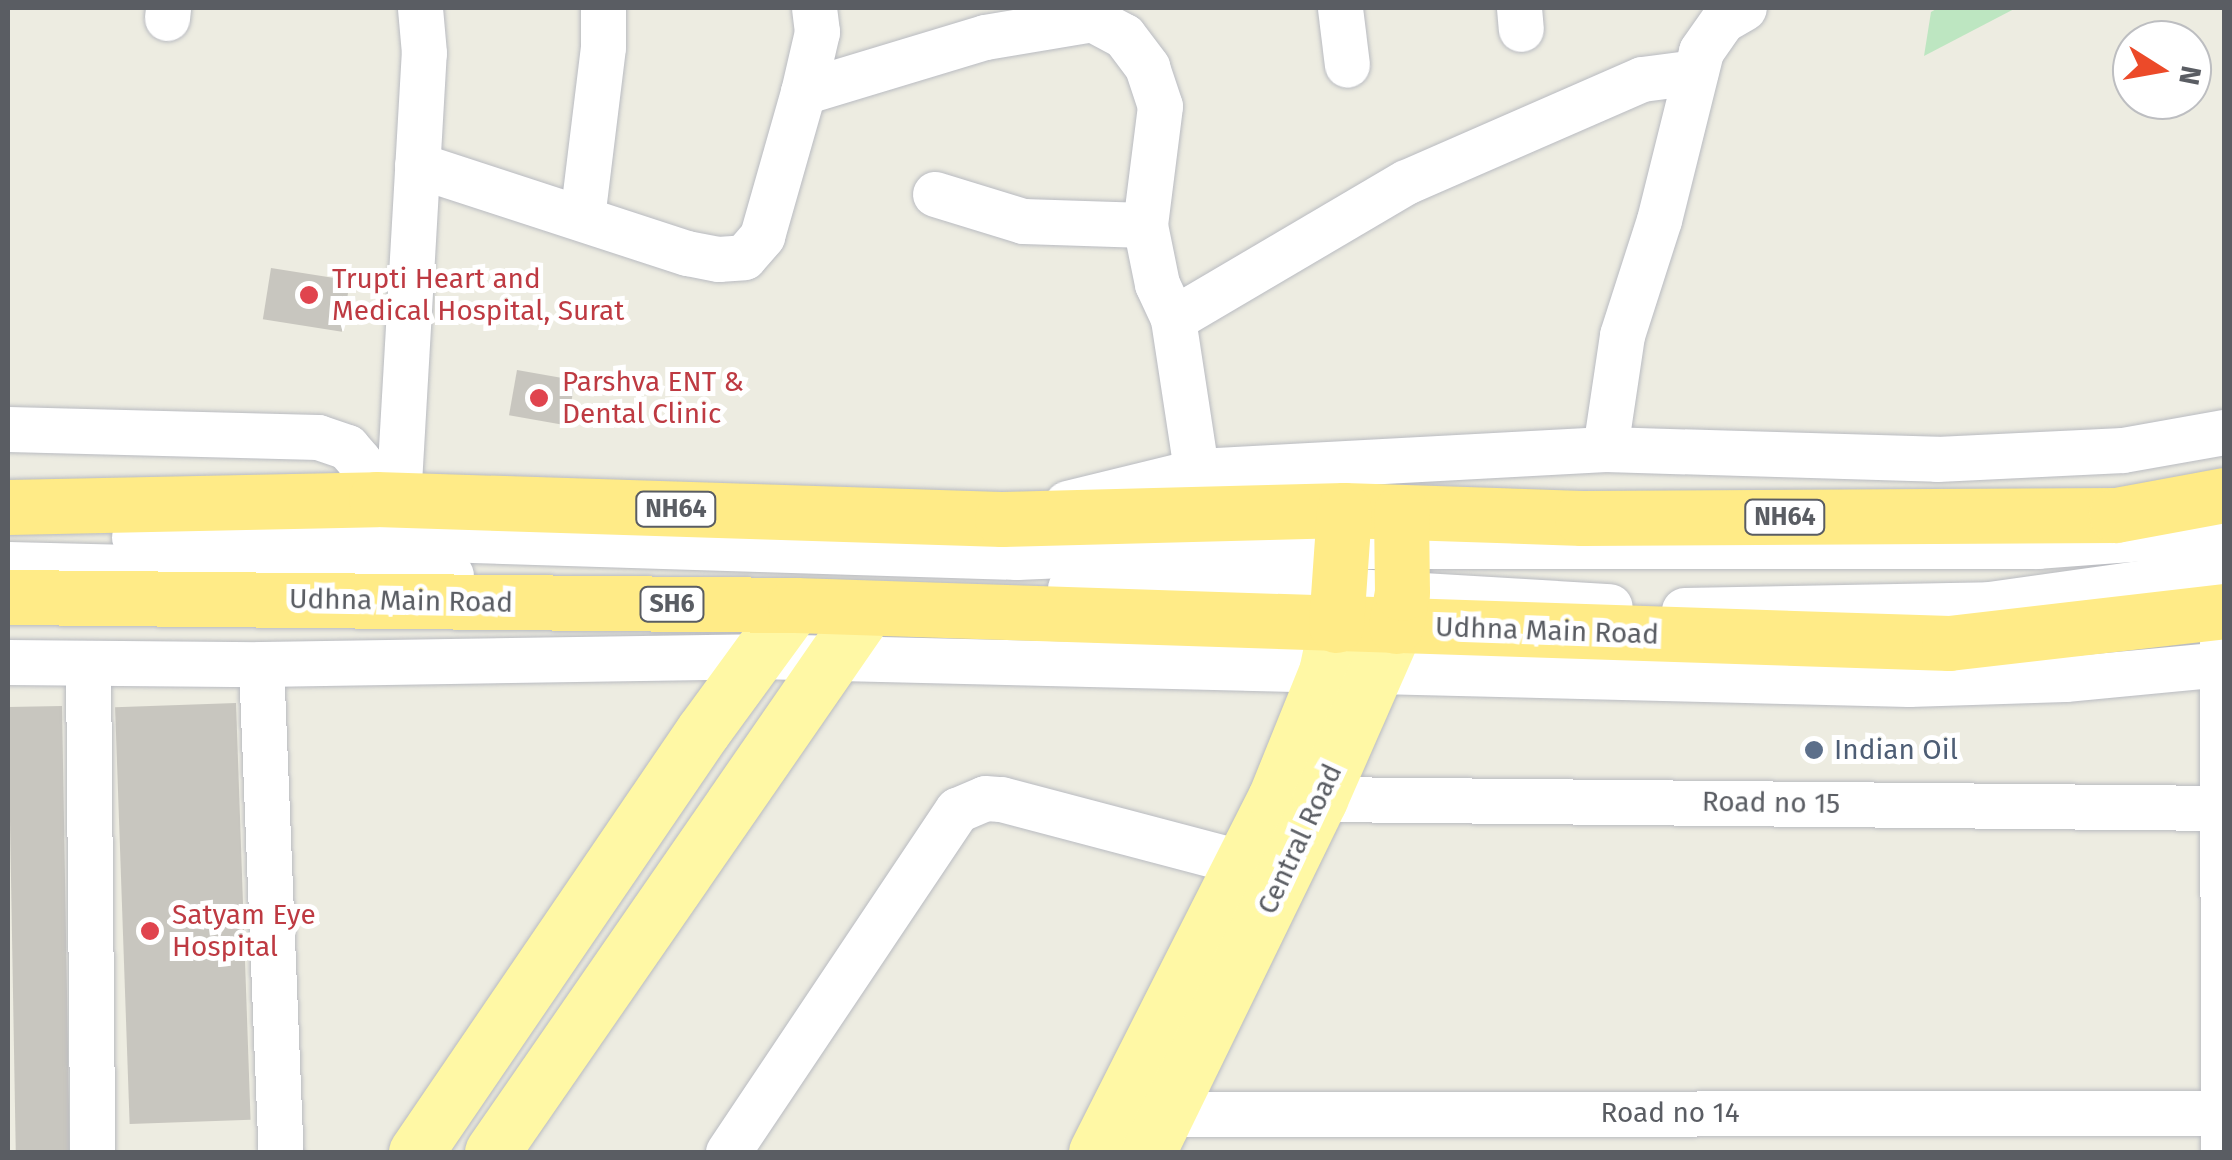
<!DOCTYPE html>
<style>
body{margin:0}
#map{position:relative;width:2232px;height:1160px;overflow:hidden;background:#edece1;font-family:"Fira Sans",sans-serif}
div>[style]{position:absolute}
.green>*{inset:0;background:#bde6c1}
.building>*{inset:0;background:#c8c6bf;transform-origin:0 0}
.roads{filter:drop-shadow(0 0 2px #b9bbc1) drop-shadow(0 0 2px #b9bbc1)}
.minor>*{height:45px;margin:-22.5px;padding:0 22.5px;transform-origin:22.5px;border-radius:22.5px;background:#fff}
.major>*{height:55px;margin:-27.5px;padding:0 27.5px;transform-origin:27.5px;border-radius:27.5px;background:#fff8a5}
.highway>*{height:55px;margin:-27.5px;padding:0 27.5px;transform-origin:27.5px;border-radius:27.5px;background:#ffeb87}
.dots>*{width:28px;height:28px;translate:-50% -50%;box-sizing:border-box;border:5px solid #fff;border-radius:50%}
span{translate:-50% -50%;white-space:nowrap;text-align:center;line-height:1.15;-webkit-text-stroke:10px #fff;paint-order:stroke}
.shield-label span{padding:2px 8px;background:#fff;border:2px solid;border-radius:8px;-webkit-text-stroke-width:0}
.shield-label{font-size:25px;color:#5a5d63;font-weight:700}
.health-label{font-size:28px;color:#be3a42}
.left{translate:0 -50%;text-align:left}
.street-label{font-size:28px;color:#5a5d63}
.service-label{font-size:28px;color:#4e5e75}
.frame{position:absolute;inset:0;border:10px solid #5a5d63;pointer-events:none}
.north{position:absolute;left:2112px;top:20px;width:100px;height:100px;box-sizing:border-box;background:#fff;border:2px solid #bdbec1;border-radius:50%;rotate:101deg;font-size:28px;font-weight:700;line-height:40px;text-align:center;color:#5a5d63}
.north::after{content:'';display:block;margin:auto;width:35px;height:45px;background:#ec4a29;clip-path:polygon(50% 0,100% 100%,50% 72%,0 100%)}
</style>
<div id="map">
<div class="green">
<div style="clip-path:polygon(1938px 8px,2016px 8px,1924px 56px,1931px 12px)"></div>
</div>
<div class="building">
<div style="left:271px;top:268px;width:80px;height:52px;rotate:9deg"></div>
<div style="left:517px;top:370px;width:59px;height:46px;rotate:10deg"></div>
<div style="left:236px;top:703px;width:417px;height:121px;rotate:88deg"></div>
<div style="left:62px;top:706px;width:446px;height:54px;rotate:89deg"></div>
</div>
<div class="roads">
<div class="minor">
<div style="left:1340px;top:8px;width:57px;rotate:83deg"></div>
<div style="left:1519px;top:8px;width:21px;rotate:85deg"></div>
<div style="left:167px;top:18px;width:10px;rotate:-84deg"></div>
<div style="left:803px;top:92px;width:190px;rotate:-16.8deg"></div>
<div style="left:985px;top:37px;width:109px;rotate:-9.5deg"></div>
<div style="left:1092px;top:19px;width:36px;rotate:28deg"></div>
<div style="left:1124px;top:36px;width:39px;rotate:53deg"></div>
<div style="left:1147px;top:67px;width:41px;rotate:71.6deg"></div>
<div style="left:1160px;top:106px;width:120px;rotate:97.2deg"></div>
<div style="left:1145px;top:225px;width:60px;rotate:78.5deg"></div>
<div style="left:1157px;top:284px;width:38px;rotate:65deg"></div>
<div style="left:1173px;top:319px;width:185px;rotate:81.3deg"></div>
<div style="left:417px;top:165px;width:284px;rotate:18.1deg"></div>
<div style="left:687px;top:253px;width:32px;rotate:11deg"></div>
<div style="left:718px;top:259px;width:26px;rotate:-4deg"></div>
<div style="left:744px;top:257px;width:28px;rotate:-49deg"></div>
<div style="left:762px;top:236px;width:150px;rotate:-74.1deg"></div>
<div style="left:803px;top:92px;width:62px;rotate:-76.9deg"></div>
<div style="left:817px;top:32px;width:24px;rotate:-97deg"></div>
<div style="left:935px;top:194px;width:92px;rotate:17.1deg"></div>
<div style="left:1023px;top:221px;width:122px;rotate:1.9deg"></div>
<div style="left:582px;top:218px;width:172px;rotate:-83deg"></div>
<div style="left:603px;top:47px;width:39px;rotate:-90deg"></div>
<div style="left:1173px;top:319px;width:270px;rotate:-30.5deg"></div>
<div style="left:1406px;top:182px;width:257px;rotate:-23.6deg"></div>
<div style="left:1642px;top:79px;width:54px;rotate:-7.4deg"></div>
<div style="left:8px;top:429px;width:310px;rotate:1.5deg"></div>
<div style="left:318px;top:437px;width:31px;rotate:19deg"></div>
<div style="left:347px;top:447px;width:18px;rotate:49deg"></div>
<div style="left:359px;top:461px;width:42px;rotate:65.9deg"></div>
<div style="left:1605px;top:449px;width:115px;rotate:-81.5deg"></div>
<div style="left:1622px;top:335px;width:121px;rotate:-72.2deg"></div>
<div style="left:1659px;top:220px;width:174px;rotate:-76deg"></div>
<div style="left:1701px;top:51px;width:38px;rotate:-55deg"></div>
<div style="left:1723px;top:20px;width:24px;rotate:-30deg"></div>
<div style="left:1067px;top:503px;width:135px;rotate:-13.7deg"></div>
<div style="left:1198px;top:471px;width:408px;rotate:-3.1deg"></div>
<div style="left:1605px;top:449px;width:332px;rotate:1.7deg"></div>
<div style="left:1937px;top:459px;width:186px;rotate:-2.8deg"></div>
<div style="left:2123px;top:450px;width:103px;rotate:-10.1deg"></div>
<div style="left:396px;top:535px;width:483px;rotate:-86.7deg"></div>
<div style="left:424px;top:53px;width:45px;rotate:-95.1deg"></div>
<div style="left:134px;top:537px;width:244px"></div>
<div style="left:378px;top:537px;width:639px;rotate:1.79deg"></div>
<div style="left:1017px;top:557px;width:255px;rotate:-2.5deg"></div>
<div style="left:1272px;top:546px;width:766px"></div>
<div style="left:2038px;top:546px;width:187px;rotate:-4.3deg"></div>
<div style="left:8px;top:564px;width:443px;rotate:1.4deg"></div>
<div style="left:1070px;top:588px;width:267px;rotate:0.4deg"></div>
<div style="left:1337px;top:590px;width:273px;rotate:3.4deg"></div>
<div style="left:1684px;top:610px;width:306px;rotate:-1.1deg"></div>
<div style="left:1990px;top:604px;width:236px;rotate:-8deg"></div>
<div style="left:2222px;top:634px;width:518px;rotate:89.89deg"></div>
<div style="left:8px;top:662px;width:253px;rotate:0.5deg"></div>
<div style="left:261px;top:664px;width:495px;rotate:-0.9deg"></div>
<div style="left:756px;top:656px;width:1153px;rotate:1.39deg"></div>
<div style="left:1909px;top:684px;width:156px;rotate:-1.8deg"></div>
<div style="left:2065px;top:679px;width:160px;rotate:-5.4deg"></div>
<div style="left:88px;top:663px;width:489px;rotate:89.5deg"></div>
<div style="left:261px;top:664px;width:488px;rotate:87.7deg"></div>
<div style="left:1320px;top:799px;width:902px;rotate:0.57deg"></div>
<div style="left:1135px;top:1114px;width:1088px;rotate:-0.05deg"></div>
<div style="left:728px;top:1152px;width:412px;rotate:-56.2deg"></div>
<div style="left:957px;top:810px;width:30px;rotate:-23deg"></div>
<div style="left:985px;top:798px;width:16px;rotate:4deg"></div>
<div style="left:1001px;top:799px;width:250px;rotate:14.8deg"></div>
</div>
<div class="major">
<div style="left:416px;top:1152px;width:510px;rotate:-55.72deg"></div>
<div style="left:703px;top:731px;width:156px;rotate:-53.9deg"></div>
<div style="left:492px;top:1152px;width:661px;rotate:-55.35deg"></div>
<div style="left:1096px;top:1152px;width:397px;rotate:-63.2deg"></div>
<div style="left:1275px;top:798px;width:136px;rotate:-68deg"></div>
<div style="left:1326px;top:672px;width:48px;rotate:-78deg"></div>
<div style="left:1148px;top:1152px;width:393px;rotate:-64deg"></div>
<div style="left:1320px;top:799px;width:189px;rotate:-66.3deg"></div>
</div>
<div class="highway">
<div style="left:8px;top:507px;width:368px;rotate:-1.2deg"></div>
<div style="left:376px;top:499px;width:626px;rotate:1.83deg"></div>
<div style="left:1002px;top:519px;width:342px;rotate:-1.5deg"></div>
<div style="left:1344px;top:510px;width:238px;rotate:1.9deg"></div>
<div style="left:1582px;top:518px;width:534px;rotate:-0.32deg"></div>
<div style="left:2116px;top:515px;width:110px;rotate:-10.5deg"></div>
<div style="left:8px;top:597px;width:787px;rotate:0.58deg"></div>
<div style="left:795px;top:605px;width:1155px;rotate:1.89deg"></div>
<div style="left:1949px;top:643px;width:277px;rotate:-6.6deg"></div>
<div style="left:1336px;top:625px;width:115px;rotate:-86deg"></div>
<div style="left:1396px;top:626px;width:34px;rotate:-80deg"></div>
<div style="left:1402px;top:593px;width:81px;rotate:-90.7deg"></div>
</div>
</div>
<div class="dots">
<div style="left:309px;top:295px;background:#e0444e"></div>
<div style="left:539px;top:398px;background:#e0444e"></div>
<div style="left:1814px;top:750px;background:#5c6f8a"></div>
<div style="left:150px;top:931px;background:#e0444e"></div>
</div>
<div class="shield-label">
<span style="left:676px;top:509px">NH64</span>
<span style="left:1785px;top:517px">NH64</span>
<span style="left:672px;top:604px">SH6</span>
</div>
<div class="health-label">
<span class="left" style="left:332px;top:295px">Trupti Heart and<br>Medical Hospital, Surat</span>
<span class="left" style="left:562px;top:398px">Parshva ENT &amp;<br>Dental Clinic</span>
<span class="left" style="left:172px;top:931px">Satyam Eye<br>Hospital</span>
</div>
<div class="street-label">
<span style="left:401px;top:601px;rotate:1deg">Udhna Main Road</span>
<span style="left:1547px;top:631px;rotate:2deg">Udhna Main Road</span>
<span style="left:1771px;top:803px;rotate:1deg">Road no 15</span>
<span style="left:1300px;top:839px;rotate:-65deg">Central Road</span>
<span style="left:1670px;top:1113px">Road no 14</span>
</div>
<div class="service-label">
<span class="left" style="left:1834px;top:750px">Indian Oil</span>
</div>
<div class="frame"></div>
<div class="north">N</div>
</div>
